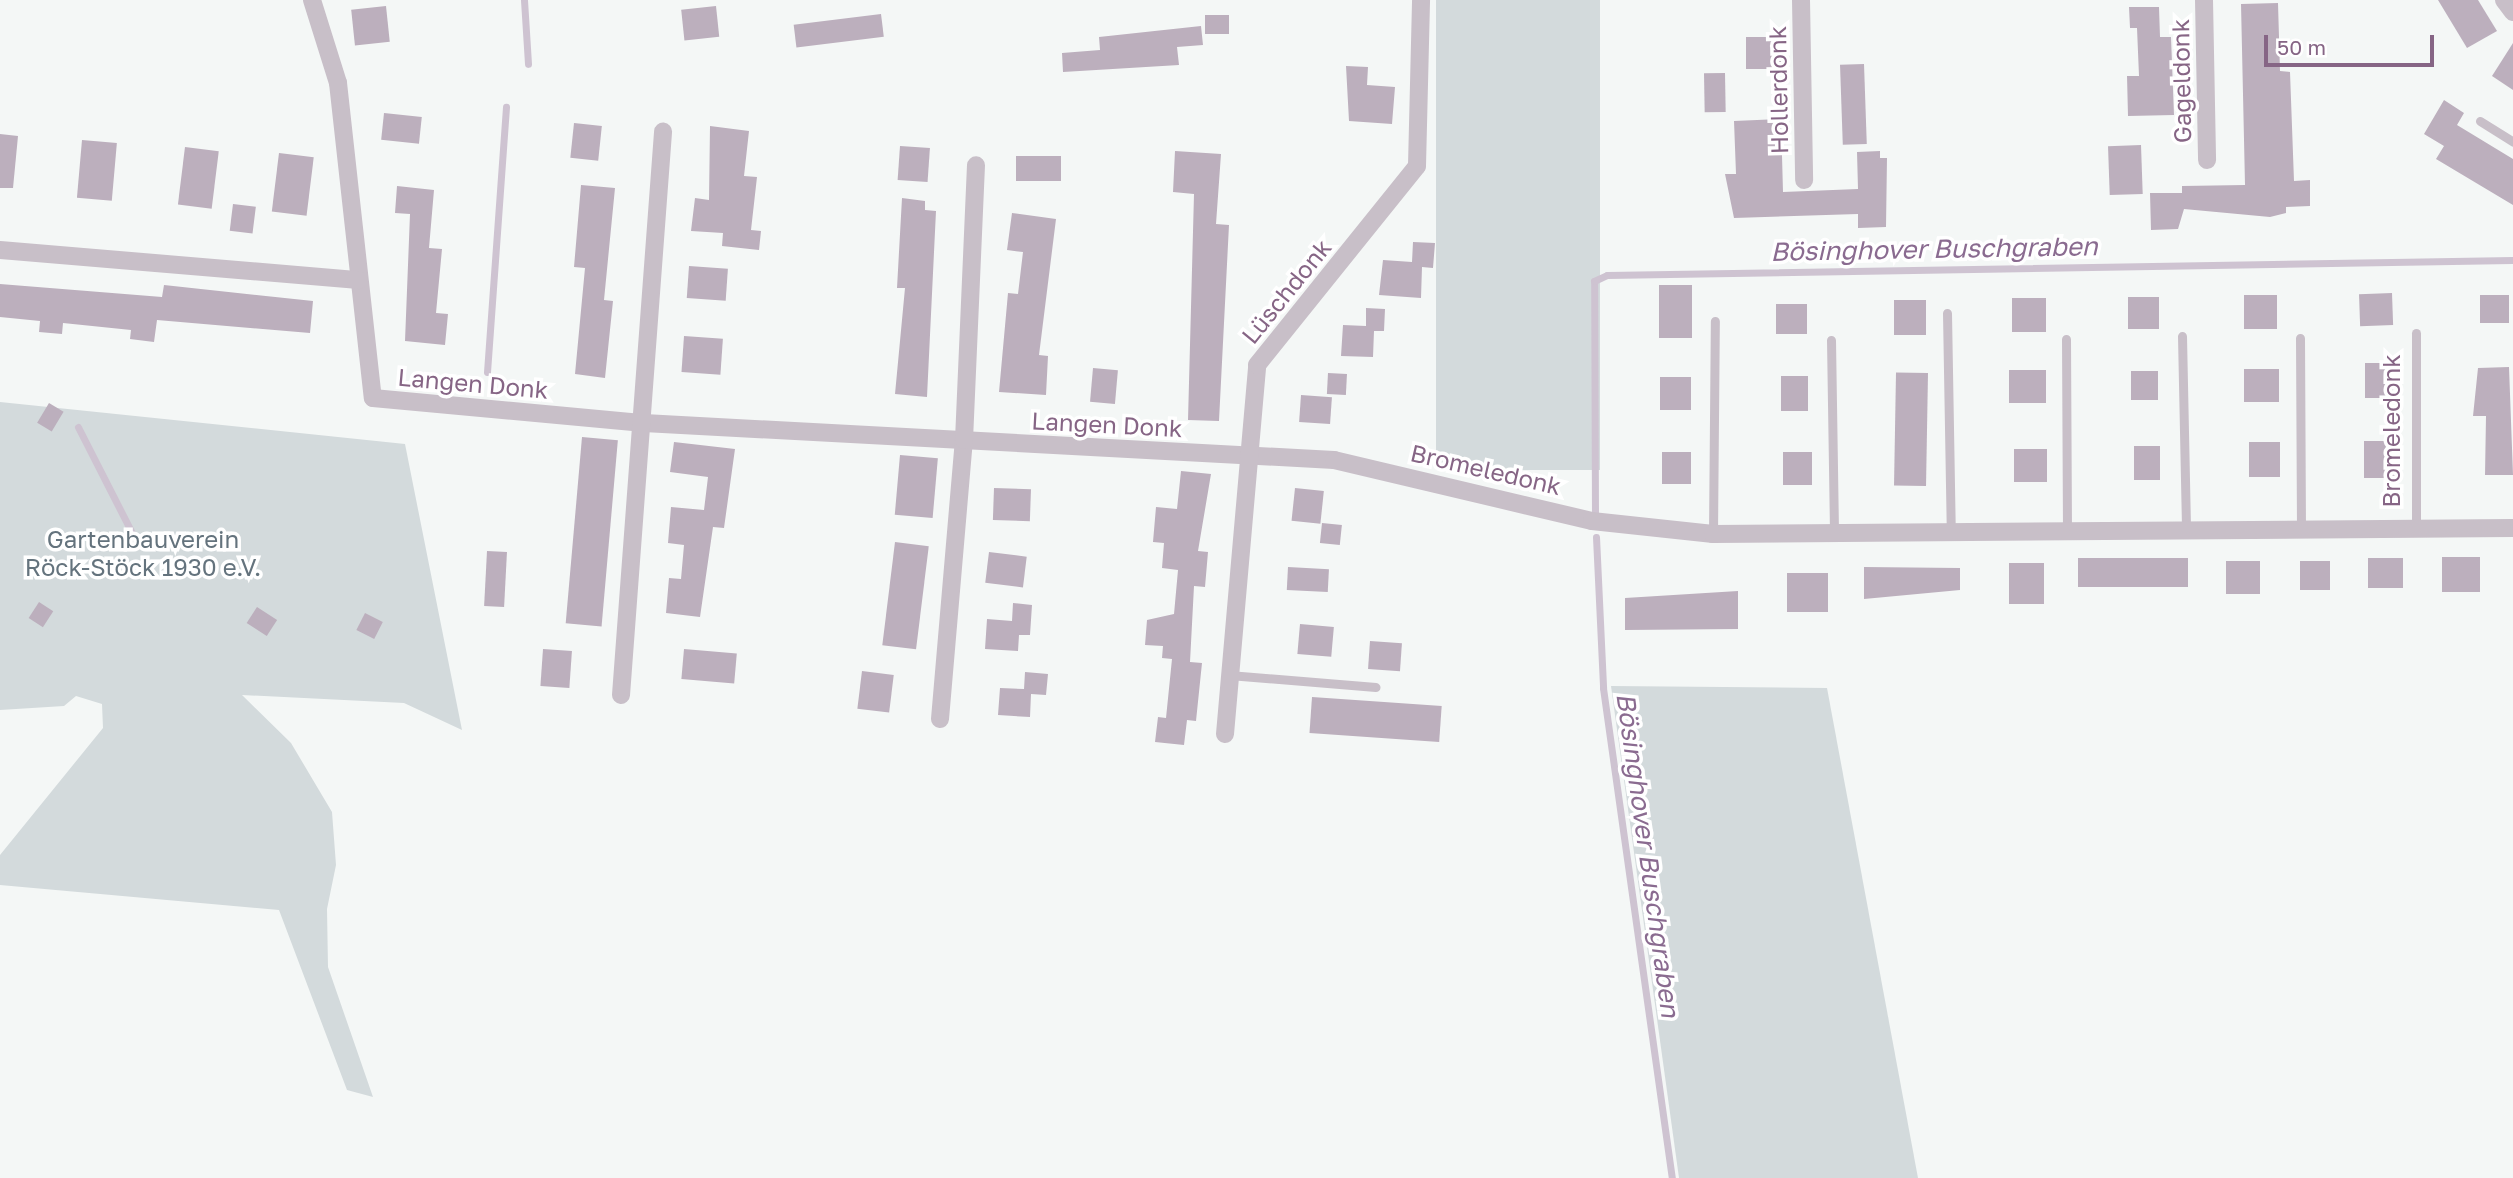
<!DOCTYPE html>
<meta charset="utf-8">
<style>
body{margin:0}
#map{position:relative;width:2513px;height:1178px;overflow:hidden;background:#f4f7f6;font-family:"Golos Text",sans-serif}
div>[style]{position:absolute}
.green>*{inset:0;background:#d3dadc;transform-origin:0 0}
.stream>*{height:7px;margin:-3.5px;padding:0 3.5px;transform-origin:3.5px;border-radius:3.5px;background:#cec3d1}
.building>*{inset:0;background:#bcafbd;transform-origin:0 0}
.service>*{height:9px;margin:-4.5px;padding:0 4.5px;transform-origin:4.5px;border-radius:4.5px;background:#c8bfc8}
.minor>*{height:18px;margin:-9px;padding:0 9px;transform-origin:9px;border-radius:9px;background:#c8bfc8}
span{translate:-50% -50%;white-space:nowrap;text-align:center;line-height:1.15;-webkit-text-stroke:7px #fff;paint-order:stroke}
.street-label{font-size:24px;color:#866585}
.park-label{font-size:24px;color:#64737d}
.water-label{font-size:26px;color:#8a6b90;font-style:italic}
.scale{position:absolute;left:2264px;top:35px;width:170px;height:32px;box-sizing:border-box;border:4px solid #866585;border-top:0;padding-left:9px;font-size:21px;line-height:24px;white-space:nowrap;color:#866585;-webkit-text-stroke:5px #fff;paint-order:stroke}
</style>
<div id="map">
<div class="green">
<div style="left:1436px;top:0;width:164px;height:470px"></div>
<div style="clip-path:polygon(0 402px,405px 444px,462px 730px,404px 703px,242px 695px,291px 743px,332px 812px,336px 865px,327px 909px,328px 967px,373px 1097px,347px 1090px,279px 910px,0 885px,0 855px,103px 728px,102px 704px,76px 696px,64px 706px,0 710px)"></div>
<div style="clip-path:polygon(1611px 686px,1827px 688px,1918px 1178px,1679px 1178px)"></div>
</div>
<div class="stream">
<div style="left:524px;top:0;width:64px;rotate:86.4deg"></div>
<div style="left:487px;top:372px;width:266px;rotate:-85.9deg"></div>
<div style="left:78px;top:427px;width:119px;rotate:63deg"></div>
<div style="left:1595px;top:517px;width:236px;rotate:-90.2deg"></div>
<div style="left:1594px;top:281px;width:14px;rotate:-25deg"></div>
<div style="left:1607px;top:275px;width:906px;rotate:-0.95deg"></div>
<div style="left:1596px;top:537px;width:151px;rotate:87.3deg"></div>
<div style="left:1603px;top:688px;width:495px;rotate:82deg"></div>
</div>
<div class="building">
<div style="clip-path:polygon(2438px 0,2478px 0,2497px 31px,2467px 48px)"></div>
<div style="clip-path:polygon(2278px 3px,2280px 71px,2290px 72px,2294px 181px,2310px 180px,2310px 206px,2286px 207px,2286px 213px,2270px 217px,2184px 209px,2178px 229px,2151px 230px,2150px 193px,2182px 193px,2182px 186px,2245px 185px,2241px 4px)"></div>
<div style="left:386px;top:6px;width:36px;height:35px;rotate:84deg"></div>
<div style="left:716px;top:6px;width:31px;height:35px;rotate:84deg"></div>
<div style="clip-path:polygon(2129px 7px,2159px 7px,2160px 37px,2171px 37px,2174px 115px,2128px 116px,2127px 76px,2139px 76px,2137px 28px,2130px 28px)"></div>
<div style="left:881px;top:14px;width:23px;height:88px;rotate:83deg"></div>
<div style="left:1205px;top:15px;width:24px;height:19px"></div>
<div style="clip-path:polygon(1201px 26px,1203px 45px,1177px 47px,1179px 65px,1063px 72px,1062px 53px,1100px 50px,1099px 37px)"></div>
<div style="left:1746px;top:37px;width:35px;height:32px"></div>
<div style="clip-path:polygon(2513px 43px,2513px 90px,2492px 76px)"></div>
<div style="left:1864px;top:64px;width:80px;height:24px;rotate:88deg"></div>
<div style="clip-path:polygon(1346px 66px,1368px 67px,1367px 85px,1395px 87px,1392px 124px,1349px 121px)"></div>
<div style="left:1725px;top:73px;width:39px;height:21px;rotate:89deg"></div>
<div style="clip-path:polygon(2444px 100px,2464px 113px,2457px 125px,2513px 159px,2513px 205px,2436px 159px,2444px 146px,2424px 134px)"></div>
<div style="left:384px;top:113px;width:38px;height:27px;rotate:6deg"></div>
<div style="clip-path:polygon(1781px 119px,1783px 192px,1858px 189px,1857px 152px,1880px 151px,1880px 158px,1887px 158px,1886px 227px,1858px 228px,1858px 214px,1734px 218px,1725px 174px,1736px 174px,1734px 121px)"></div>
<div style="left:574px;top:123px;width:28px;height:35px;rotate:6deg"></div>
<div style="clip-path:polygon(710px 126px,749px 131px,744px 176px,757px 177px,751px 230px,761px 231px,759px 250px,722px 246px,723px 233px,691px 231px,695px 198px,709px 200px)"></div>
<div style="clip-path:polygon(0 134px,18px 136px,13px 188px,0 188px)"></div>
<div style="left:82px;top:140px;width:35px;height:58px;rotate:5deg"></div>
<div style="left:2141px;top:145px;width:49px;height:33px;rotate:88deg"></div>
<div style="left:900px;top:146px;width:30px;height:34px;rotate:4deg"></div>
<div style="left:185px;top:147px;width:34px;height:58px;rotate:7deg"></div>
<div style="clip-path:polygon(1175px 151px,1221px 154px,1216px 224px,1229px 225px,1219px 421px,1188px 420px,1194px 194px,1173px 192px)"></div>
<div style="left:279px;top:153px;width:35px;height:59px;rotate:7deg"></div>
<div style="left:1016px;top:156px;width:45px;height:25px"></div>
<div style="clip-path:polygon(581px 185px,615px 188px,604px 300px,613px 301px,605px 378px,575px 374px,585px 268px,574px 267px)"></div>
<div style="clip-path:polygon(397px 186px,434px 190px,429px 248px,442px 249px,436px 313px,448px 314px,445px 345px,405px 341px,410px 214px,395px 213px)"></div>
<div style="clip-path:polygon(902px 198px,925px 201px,925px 210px,936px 211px,927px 397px,895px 394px,905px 288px,897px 288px)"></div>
<div style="left:233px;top:204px;width:23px;height:27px;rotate:7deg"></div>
<div style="clip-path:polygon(1012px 213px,1056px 219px,1039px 355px,1048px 356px,1046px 395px,999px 392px,1008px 293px,1018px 294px,1023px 252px,1007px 250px)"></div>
<div style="clip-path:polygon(1413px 242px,1435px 243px,1433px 268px,1422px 267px,1421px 298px,1379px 295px,1383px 260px,1412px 262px)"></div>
<div style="left:689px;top:266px;width:39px;height:32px;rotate:4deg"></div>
<div style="clip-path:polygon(0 284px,162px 297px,164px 285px,313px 301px,310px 333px,157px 320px,154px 342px,130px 339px,131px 330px,63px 323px,62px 334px,39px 332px,40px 321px,0 317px)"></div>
<div style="left:1659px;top:285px;width:33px;height:53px"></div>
<div style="left:2392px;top:293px;width:32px;height:33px;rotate:88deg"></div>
<div style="left:2244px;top:295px;width:33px;height:34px"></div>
<div style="left:2480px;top:295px;width:29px;height:28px"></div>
<div style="left:2128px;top:297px;width:31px;height:32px"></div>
<div style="left:2046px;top:298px;width:34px;height:34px;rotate:90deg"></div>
<div style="left:1894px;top:300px;width:32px;height:35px"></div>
<div style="left:1776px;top:304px;width:31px;height:30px"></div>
<div style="clip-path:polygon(1366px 308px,1385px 309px,1384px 331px,1374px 331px,1373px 357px,1341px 356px,1343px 325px,1366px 326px)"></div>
<div style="left:684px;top:336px;width:39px;height:36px;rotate:4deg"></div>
<div style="left:2365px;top:363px;width:28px;height:35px"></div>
<div style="clip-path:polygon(2509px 367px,2513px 475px,2485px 475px,2486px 416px,2473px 416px,2478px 368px)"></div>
<div style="left:1093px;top:368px;width:25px;height:34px;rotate:5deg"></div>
<div style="left:2279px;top:369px;width:33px;height:35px;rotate:90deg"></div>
<div style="left:2009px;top:370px;width:37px;height:33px"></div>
<div style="left:2158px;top:371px;width:29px;height:27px;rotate:90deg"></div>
<div style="left:1328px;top:373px;width:19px;height:21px;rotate:3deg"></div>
<div style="left:1928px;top:373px;width:113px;height:32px;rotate:91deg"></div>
<div style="left:1781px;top:376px;width:27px;height:35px"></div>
<div style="left:1660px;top:377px;width:31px;height:33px"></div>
<div style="left:1301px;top:395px;width:31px;height:27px;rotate:4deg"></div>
<div style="left:49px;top:403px;width:17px;height:23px;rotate:31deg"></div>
<div style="left:582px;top:437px;width:36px;height:187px;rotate:5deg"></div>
<div style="left:2396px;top:441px;width:37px;height:32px;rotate:90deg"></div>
<div style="clip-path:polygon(674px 442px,735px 449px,724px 528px,713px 527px,700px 617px,666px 613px,669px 578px,681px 579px,684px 545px,668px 543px,671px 507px,704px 510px,708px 477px,670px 472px)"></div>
<div style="left:2280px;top:442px;width:35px;height:31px;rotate:90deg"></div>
<div style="left:2134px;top:446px;width:26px;height:34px"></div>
<div style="left:2014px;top:449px;width:33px;height:33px"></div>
<div style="left:1662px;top:452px;width:29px;height:32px"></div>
<div style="left:1783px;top:452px;width:29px;height:33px"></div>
<div style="left:900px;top:455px;width:38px;height:60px;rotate:5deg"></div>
<div style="clip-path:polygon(1181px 471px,1211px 474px,1198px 551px,1208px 552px,1205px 587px,1194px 586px,1190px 662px,1202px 663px,1196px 721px,1187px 720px,1184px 745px,1155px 742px,1158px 717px,1166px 718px,1172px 659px,1162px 658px,1163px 646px,1145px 645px,1147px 620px,1174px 614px,1178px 570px,1162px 568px,1164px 543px,1153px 542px,1156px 507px,1177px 509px)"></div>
<div style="left:994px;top:488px;width:37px;height:32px;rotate:2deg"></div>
<div style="left:1295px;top:488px;width:29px;height:33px;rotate:6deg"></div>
<div style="left:1322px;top:523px;width:20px;height:20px;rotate:6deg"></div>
<div style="left:895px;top:542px;width:34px;height:104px;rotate:7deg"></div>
<div style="left:487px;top:551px;width:20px;height:55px;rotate:3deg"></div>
<div style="left:989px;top:552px;width:38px;height:31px;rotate:7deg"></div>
<div style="left:2442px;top:557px;width:38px;height:35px"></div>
<div style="left:2188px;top:558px;width:29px;height:110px;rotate:90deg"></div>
<div style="left:2368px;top:558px;width:35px;height:30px"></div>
<div style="left:2226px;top:561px;width:34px;height:33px"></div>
<div style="left:2300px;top:561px;width:30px;height:29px"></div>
<div style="left:2009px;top:563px;width:35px;height:41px"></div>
<div style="left:1288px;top:567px;width:41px;height:23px;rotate:3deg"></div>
<div style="clip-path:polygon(1864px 567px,1960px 568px,1960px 590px,1864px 599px)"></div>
<div style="left:1828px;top:573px;width:39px;height:41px;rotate:90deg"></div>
<div style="clip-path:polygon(1738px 591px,1738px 629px,1625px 630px,1625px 598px)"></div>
<div style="left:39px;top:602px;width:17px;height:19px;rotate:33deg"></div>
<div style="clip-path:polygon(1013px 603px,1032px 605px,1030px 635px,1019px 635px,1018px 651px,985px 649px,987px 619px,1012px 621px)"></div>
<div style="left:257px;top:607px;width:24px;height:19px;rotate:33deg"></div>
<div style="left:365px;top:613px;width:20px;height:19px;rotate:27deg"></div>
<div style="left:1300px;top:624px;width:34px;height:30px;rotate:5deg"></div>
<div style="left:1370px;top:641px;width:32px;height:28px;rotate:4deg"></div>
<div style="left:543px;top:649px;width:29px;height:37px;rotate:4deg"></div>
<div style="left:684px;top:649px;width:53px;height:30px;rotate:5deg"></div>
<div style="left:862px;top:671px;width:32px;height:38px;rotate:7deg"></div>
<div style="clip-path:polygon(1025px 672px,1048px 674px,1046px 695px,1031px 694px,1030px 717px,998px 715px,1000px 688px,1024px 689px)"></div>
<div style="left:1312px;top:697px;width:130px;height:36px;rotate:4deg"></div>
</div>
<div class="service">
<div style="left:2480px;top:121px;width:39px;rotate:32deg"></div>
<div style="left:1947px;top:313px;width:220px;rotate:89deg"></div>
<div style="left:2416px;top:333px;width:197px;rotate:90deg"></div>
<div style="left:2182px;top:336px;width:195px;rotate:88.8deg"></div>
<div style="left:2300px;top:338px;width:193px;rotate:89.7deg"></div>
<div style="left:2066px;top:339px;width:193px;rotate:89.7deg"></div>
<div style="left:1831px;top:340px;width:190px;rotate:89.1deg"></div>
<div style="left:1713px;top:534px;width:213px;rotate:-89.5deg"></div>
<div style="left:1229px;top:675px;width:147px;rotate:4.7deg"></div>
</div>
<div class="minor">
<div style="left:312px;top:0;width:87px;rotate:72.6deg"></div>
<div style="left:338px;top:83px;width:317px;rotate:83.7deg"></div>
<div style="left:373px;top:398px;width:272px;rotate:5.3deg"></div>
<div style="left:644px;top:423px;width:691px;rotate:3.07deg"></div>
<div style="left:1334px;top:460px;width:265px;rotate:13.3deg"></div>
<div style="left:1592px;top:521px;width:122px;rotate:6.1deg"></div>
<div style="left:1713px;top:534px;width:800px;rotate:-0.43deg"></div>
<div style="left:1801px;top:0;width:180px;rotate:89deg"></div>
<div style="left:2204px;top:0;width:160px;rotate:88.9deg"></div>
<div style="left:2504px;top:0;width:15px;rotate:53deg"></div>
<div style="left:0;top:250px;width:360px;rotate:4.8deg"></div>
<div style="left:621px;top:695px;width:565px;rotate:-85.73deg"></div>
<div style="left:940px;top:719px;width:280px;rotate:-85.1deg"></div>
<div style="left:964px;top:440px;width:275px;rotate:-87.5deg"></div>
<div style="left:1225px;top:734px;width:370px;rotate:-85deg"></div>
<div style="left:1257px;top:365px;width:255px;rotate:-51.2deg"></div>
<div style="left:1417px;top:166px;width:166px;rotate:-88.6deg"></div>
</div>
<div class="street-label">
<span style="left:2181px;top:81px;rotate:-91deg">Gageldonk</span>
<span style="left:1778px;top:90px;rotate:-91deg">Hollerdonk</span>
<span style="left:1286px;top:291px;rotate:-51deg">Lüschdonk</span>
<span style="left:473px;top:383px;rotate:5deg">Langen Donk</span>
<span style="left:1107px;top:424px;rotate:3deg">Langen Donk</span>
<span style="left:2391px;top:431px;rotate:-90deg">Bromeledonk</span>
<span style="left:1486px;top:469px;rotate:13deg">Bromeledonk</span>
</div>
<div class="park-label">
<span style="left:143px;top:553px">Gartenbauverein<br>Röck-Stöck 1930 e.V.</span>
</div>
<div class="water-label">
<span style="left:1934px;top:249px;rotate:-1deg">Bösinghover Buschgraben</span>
<span style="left:1648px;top:855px;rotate:82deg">Bösinghover Buschgraben</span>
</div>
<div class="scale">50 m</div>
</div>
